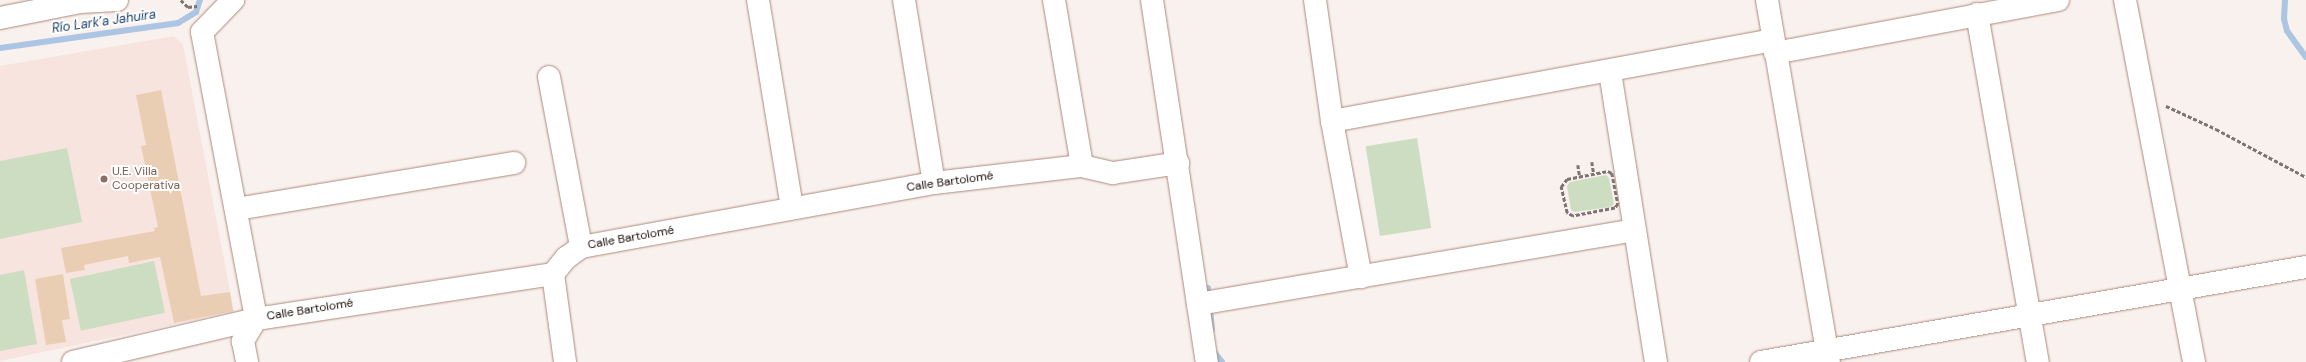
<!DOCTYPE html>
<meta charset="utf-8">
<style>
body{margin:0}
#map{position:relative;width:2306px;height:362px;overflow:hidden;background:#f9f1ee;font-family:"DM Sans",sans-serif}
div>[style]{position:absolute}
.built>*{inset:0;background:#f8e4de}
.green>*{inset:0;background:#ccddc1;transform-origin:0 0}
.stream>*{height:6px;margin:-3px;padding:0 3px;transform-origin:3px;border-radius:3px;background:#acc5e2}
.building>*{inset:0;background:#eaceb3}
.path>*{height:2.5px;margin-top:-1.25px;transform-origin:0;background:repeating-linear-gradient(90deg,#7d7370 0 4px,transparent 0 6px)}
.roads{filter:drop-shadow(0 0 1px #ad897c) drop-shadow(0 0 1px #ad897c)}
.street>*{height:22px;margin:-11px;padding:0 11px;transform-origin:11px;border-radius:11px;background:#fff}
.secondary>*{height:22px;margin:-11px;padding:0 11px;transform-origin:11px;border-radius:11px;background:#fff}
.dots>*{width:11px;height:11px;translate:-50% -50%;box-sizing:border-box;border:2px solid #fff;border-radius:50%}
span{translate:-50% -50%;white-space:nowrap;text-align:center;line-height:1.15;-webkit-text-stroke:4px #fff;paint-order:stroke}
.education-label{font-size:12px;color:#785e54}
.left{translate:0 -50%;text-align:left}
.street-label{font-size:12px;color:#160906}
.water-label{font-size:13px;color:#1c4268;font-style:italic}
</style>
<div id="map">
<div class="built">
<div style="clip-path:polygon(174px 36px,183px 44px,234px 312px,0 361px,0 66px)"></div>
</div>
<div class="green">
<div style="left:1417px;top:138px;width:91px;height:52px;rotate:81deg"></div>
<div style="clip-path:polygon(67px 148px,82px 222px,0 239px,0 161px)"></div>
<div style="clip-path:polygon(1606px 175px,1609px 178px,1614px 204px,1611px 207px,1574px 212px,1571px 210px,1567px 186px,1570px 182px)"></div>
<div style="left:154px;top:261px;width:53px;height:86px;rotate:78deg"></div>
<div style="clip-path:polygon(24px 270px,37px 344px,0 351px,0 275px)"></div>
</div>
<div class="stream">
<div style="left:2285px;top:0;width:19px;rotate:93deg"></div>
<div style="left:2284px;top:19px;width:12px;rotate:76deg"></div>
<div style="left:2287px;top:31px;width:32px;rotate:54deg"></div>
<div style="left:0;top:48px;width:180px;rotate:-8deg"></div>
<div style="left:178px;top:23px;width:21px;rotate:-31deg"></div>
<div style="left:196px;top:12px;width:13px;rotate:-72deg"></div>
<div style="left:1208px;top:288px;width:42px;rotate:84.6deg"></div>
<div style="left:1214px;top:352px;width:13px;rotate:51deg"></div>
</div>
<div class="building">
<div style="clip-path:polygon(161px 90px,201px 296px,230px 292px,233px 311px,174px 323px,160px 257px,129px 263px,128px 256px,84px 265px,85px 270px,66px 273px,61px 248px,155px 231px,154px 228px,158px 227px,141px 146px,146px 145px,136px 95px)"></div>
<div style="clip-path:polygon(63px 274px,70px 319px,62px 320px,66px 342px,46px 345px,35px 279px)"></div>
</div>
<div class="path">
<div style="left:181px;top:0;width:10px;rotate:45deg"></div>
<div style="left:188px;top:7px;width:9px;rotate:-6deg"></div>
<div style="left:2166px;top:106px;width:55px;rotate:24.7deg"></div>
<div style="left:2216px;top:129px;width:102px;rotate:28.1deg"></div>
<div style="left:1592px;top:162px;width:12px;rotate:81deg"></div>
<div style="left:1578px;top:165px;width:12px;rotate:81deg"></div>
<div style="left:1608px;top:171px;width:4px;rotate:27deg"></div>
<div style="left:1612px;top:173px;width:32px;rotate:79deg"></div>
<div style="left:1618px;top:204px;width:5px;rotate:127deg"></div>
<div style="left:1615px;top:208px;width:43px;rotate:169.2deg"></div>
<div style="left:1573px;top:216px;width:7px;rotate:-153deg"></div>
<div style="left:1567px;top:213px;width:27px;rotate:-103deg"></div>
<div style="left:1561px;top:187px;width:10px;rotate:-53deg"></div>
<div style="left:1567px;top:179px;width:42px;rotate:-11deg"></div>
</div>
<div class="roads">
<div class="street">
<div style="left:758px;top:0;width:211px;rotate:80.7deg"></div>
<div style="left:904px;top:0;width:185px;rotate:80.7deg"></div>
<div style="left:1054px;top:0;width:168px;rotate:80.4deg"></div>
<div style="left:1152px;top:0;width:366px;rotate:81.4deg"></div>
<div style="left:1315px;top:0;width:122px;rotate:82deg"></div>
<div style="left:1332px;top:121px;width:159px;rotate:79.5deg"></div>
<div style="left:2125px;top:0;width:369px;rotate:79.2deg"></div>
<div style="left:1977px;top:14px;width:353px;rotate:80.1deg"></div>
<div style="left:202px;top:32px;width:292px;rotate:79.3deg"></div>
<div style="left:256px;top:319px;width:26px;rotate:121deg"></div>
<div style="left:243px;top:341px;width:21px;rotate:79deg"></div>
<div style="left:1775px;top:53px;width:288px;rotate:-10.6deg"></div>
<div style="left:1610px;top:72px;width:294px;rotate:81deg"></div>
<div style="left:549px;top:77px;width:173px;rotate:79.3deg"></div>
<div style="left:1332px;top:121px;width:448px;rotate:-10.4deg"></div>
<div style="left:236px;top:209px;width:282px;rotate:-9.4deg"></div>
<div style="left:553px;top:274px;width:89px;rotate:82.2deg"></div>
<div style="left:1198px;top:304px;width:442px;rotate:-9.6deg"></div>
<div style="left:73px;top:362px;width:188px;rotate:-13.2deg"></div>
<div style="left:256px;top:319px;width:300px;rotate:-8.6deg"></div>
<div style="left:553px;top:274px;width:21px;rotate:-51deg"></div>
<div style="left:566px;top:258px;width:19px;rotate:-36deg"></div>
<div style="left:581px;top:247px;width:359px;rotate:-10.3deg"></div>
<div style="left:934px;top:183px;width:149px;rotate:-6.6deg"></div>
<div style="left:1082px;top:166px;width:32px;rotate:13deg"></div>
<div style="left:1113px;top:173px;width:66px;rotate:-8.7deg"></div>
<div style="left:1761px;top:362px;width:553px;rotate:-9.89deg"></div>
</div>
<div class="secondary">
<div style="left:1767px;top:0;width:367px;rotate:80.3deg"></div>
<div style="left:0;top:18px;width:82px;rotate:-11.3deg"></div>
<div style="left:80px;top:2px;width:37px;rotate:-3deg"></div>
<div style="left:202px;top:32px;width:45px;rotate:-45.9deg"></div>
</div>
</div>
<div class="dots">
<div style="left:104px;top:179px;background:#8d6e63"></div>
</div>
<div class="education-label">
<span class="left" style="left:112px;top:179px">U.E. Villa<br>Cooperativa</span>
</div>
<div class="street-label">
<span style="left:950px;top:182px;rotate:-8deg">Calle Bartolomé</span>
<span style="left:631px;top:238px;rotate:-10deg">Calle Bartolomé</span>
<span style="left:310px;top:310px;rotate:-9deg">Calle Bartolomé</span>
</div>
<div class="water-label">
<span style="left:104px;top:22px;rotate:-8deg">Río Lark’a Jahuira</span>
</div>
</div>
